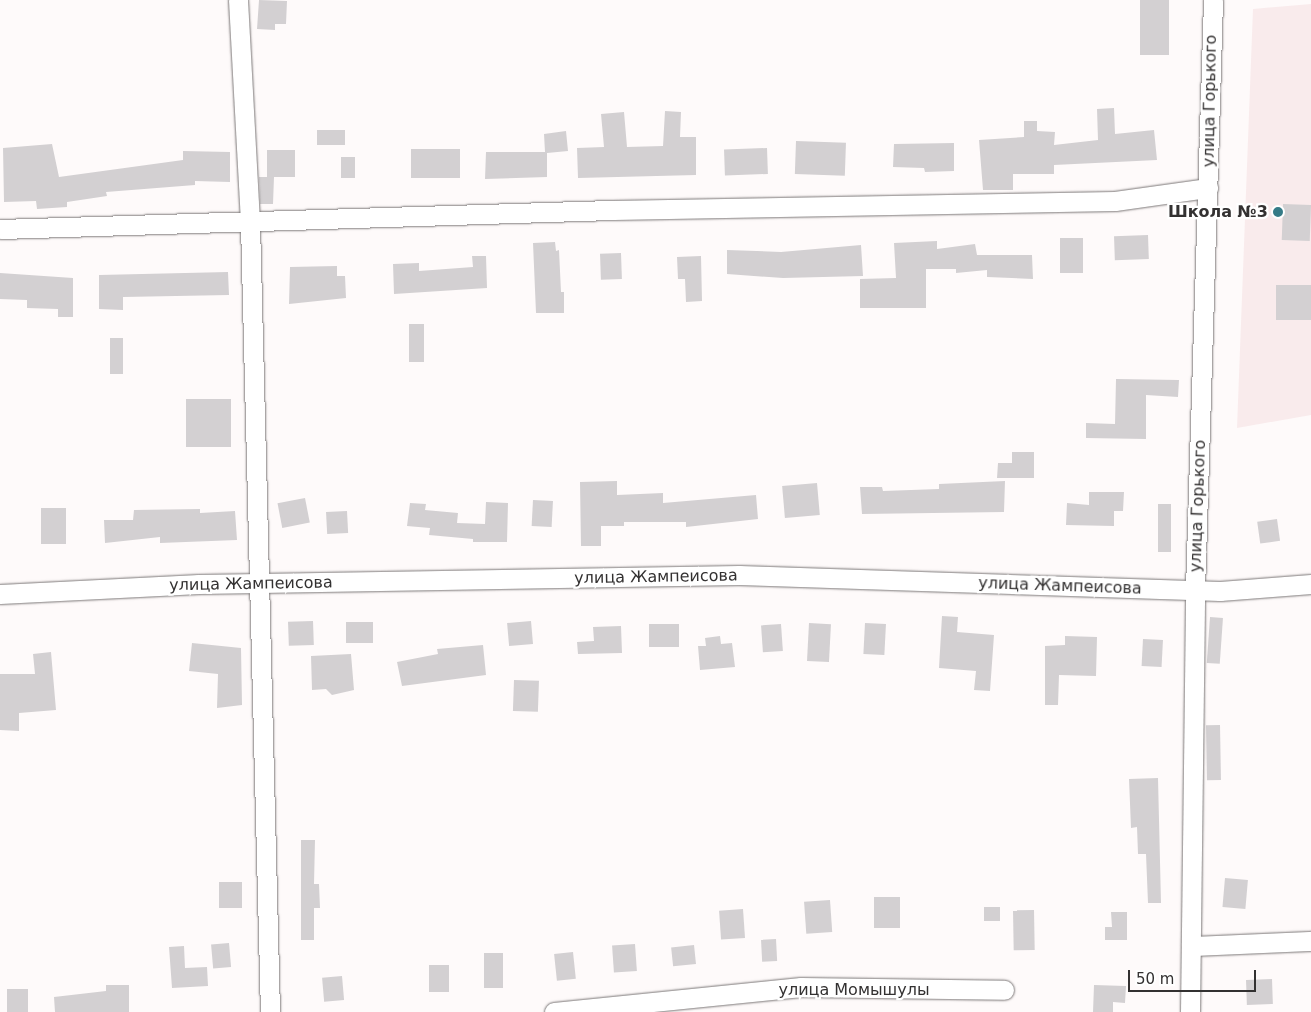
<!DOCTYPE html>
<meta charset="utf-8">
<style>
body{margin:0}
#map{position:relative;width:1311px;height:1012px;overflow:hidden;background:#fefafa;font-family:"DejaVu Sans",sans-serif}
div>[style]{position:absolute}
.built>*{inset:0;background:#f9ebec}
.building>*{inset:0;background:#d3d0d2;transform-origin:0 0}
.roads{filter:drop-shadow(0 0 1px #7c7878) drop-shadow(0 0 1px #7c7878)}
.minor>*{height:19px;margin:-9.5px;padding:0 9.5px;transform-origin:9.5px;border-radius:9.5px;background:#fff}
.dots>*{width:14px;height:14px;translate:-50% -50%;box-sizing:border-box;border:2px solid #fff;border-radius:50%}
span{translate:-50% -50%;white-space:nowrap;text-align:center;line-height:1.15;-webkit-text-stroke:4.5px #fff;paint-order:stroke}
.street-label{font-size:16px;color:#333131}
.poi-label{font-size:16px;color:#333131;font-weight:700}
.right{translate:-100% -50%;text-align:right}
.scale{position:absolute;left:1128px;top:970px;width:128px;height:22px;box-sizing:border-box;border:2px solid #333131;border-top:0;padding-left:6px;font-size:15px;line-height:18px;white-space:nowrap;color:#333131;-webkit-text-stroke:4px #fff;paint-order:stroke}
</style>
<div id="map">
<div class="built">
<div style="clip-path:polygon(1311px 4px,1311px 415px,1237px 428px,1253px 9px)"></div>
</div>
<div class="building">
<div style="clip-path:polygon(259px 0,287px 1px,286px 24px,275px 24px,275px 30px,257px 29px)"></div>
<div style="left:1140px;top:0;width:29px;height:55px"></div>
<div style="clip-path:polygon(1114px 108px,1115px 134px,1154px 130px,1157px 160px,1054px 165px,1054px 174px,1013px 174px,1013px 190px,983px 190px,979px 140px,1024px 137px,1024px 121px,1037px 121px,1037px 131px,1055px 132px,1054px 145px,1098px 140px,1097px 109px)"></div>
<div style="clip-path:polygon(665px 111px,681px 112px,680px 137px,696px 137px,696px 175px,578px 178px,577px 148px,604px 147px,601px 114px,624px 112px,627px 147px,663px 146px)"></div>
<div style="left:345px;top:130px;width:15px;height:28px;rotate:90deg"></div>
<div style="clip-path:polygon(566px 131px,568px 151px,547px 153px,547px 177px,485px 179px,486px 152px,545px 152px,544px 134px)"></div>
<div style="left:796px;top:141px;width:50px;height:33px;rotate:2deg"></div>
<div style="clip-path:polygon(954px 143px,954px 171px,925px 172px,924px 168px,893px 167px,894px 144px)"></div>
<div style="clip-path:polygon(52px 144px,59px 177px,183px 160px,183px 151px,230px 152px,230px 182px,195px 181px,195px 185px,106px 192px,107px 196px,67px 202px,67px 207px,37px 209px,36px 201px,4px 202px,3px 148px)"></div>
<div style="left:767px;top:148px;width:26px;height:43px;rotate:88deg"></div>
<div style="left:411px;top:149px;width:49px;height:29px"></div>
<div style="clip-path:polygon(267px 150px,295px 150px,295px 177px,274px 177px,273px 204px,260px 204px,259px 177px,267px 177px)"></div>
<div style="left:341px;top:157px;width:14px;height:21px"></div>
<div style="left:1283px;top:204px;width:28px;height:36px;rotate:2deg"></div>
<div style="left:1148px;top:235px;width:24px;height:34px;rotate:88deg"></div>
<div style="left:1060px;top:238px;width:23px;height:35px"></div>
<div style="clip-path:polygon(937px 241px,937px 249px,975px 244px,977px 255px,1032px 255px,1033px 279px,987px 277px,987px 270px,956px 273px,956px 269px,926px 269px,926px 308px,860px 308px,860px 279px,896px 278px,894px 243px)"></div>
<div style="clip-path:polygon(555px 242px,556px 251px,559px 250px,561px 292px,564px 292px,564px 313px,536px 313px,533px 243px)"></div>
<div style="clip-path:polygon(861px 245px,863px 276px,783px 278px,727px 274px,727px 250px,781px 252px)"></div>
<div style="left:621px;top:253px;width:26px;height:21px;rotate:88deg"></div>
<div style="clip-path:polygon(472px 256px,486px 256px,487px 288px,394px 294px,393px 264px,419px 263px,419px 271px,473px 267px)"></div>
<div style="clip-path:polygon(701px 256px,702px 301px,686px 302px,685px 279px,678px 279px,677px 257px)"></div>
<div style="clip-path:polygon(337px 266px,337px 276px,345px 276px,346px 298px,289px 304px,290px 267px)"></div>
<div style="clip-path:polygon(228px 272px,229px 295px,123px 297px,123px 310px,99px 309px,99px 275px)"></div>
<div style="clip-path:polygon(0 273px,73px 278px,73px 317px,58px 317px,58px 309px,27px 308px,27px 300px,0 299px)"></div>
<div style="left:1276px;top:285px;width:35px;height:35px"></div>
<div style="left:409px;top:324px;width:15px;height:38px"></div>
<div style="left:110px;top:338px;width:13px;height:36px"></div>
<div style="clip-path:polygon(1116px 379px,1179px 380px,1178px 397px,1146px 395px,1146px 439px,1086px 438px,1086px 423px,1115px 424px)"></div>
<div style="left:231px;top:399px;width:48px;height:45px;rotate:90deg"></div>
<div style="clip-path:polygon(1012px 452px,1034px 452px,1034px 478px,997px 478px,998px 463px,1012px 463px)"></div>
<div style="clip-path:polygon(617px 481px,617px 495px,663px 493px,663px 503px,756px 495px,758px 519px,686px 527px,686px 522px,624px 522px,624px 526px,601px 526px,601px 546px,581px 546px,580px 482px)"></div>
<div style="clip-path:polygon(1005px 481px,1004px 512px,862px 514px,860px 487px,882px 487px,883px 491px,939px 489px,939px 484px)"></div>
<div style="left:817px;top:483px;width:32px;height:35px;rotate:85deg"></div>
<div style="clip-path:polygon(1089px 492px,1124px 492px,1123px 511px,1114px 511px,1114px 526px,1066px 525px,1067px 503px,1089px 505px)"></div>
<div style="left:305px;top:498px;width:25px;height:28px;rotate:79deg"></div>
<div style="left:533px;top:500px;width:20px;height:26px;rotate:3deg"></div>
<div style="clip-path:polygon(486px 502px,508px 503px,507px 542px,473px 542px,473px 539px,429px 535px,430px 528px,407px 526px,410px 503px,426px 504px,425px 510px,458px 513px,457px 523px,485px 524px)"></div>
<div style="left:1158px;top:504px;width:13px;height:48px"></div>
<div style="left:41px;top:508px;width:25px;height:36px"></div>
<div style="clip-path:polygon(200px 509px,200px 513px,235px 511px,237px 540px,160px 543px,160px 537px,105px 543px,104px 520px,133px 520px,134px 510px)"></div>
<div style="left:347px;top:511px;width:22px;height:21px;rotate:87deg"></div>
<div style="left:1277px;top:519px;width:22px;height:20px;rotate:82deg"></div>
<div style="clip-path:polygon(942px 616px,958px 617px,957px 632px,994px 635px,990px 691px,974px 690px,976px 671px,939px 668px)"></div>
<div style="left:1210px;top:617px;width:13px;height:46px;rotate:4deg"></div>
<div style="left:313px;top:621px;width:24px;height:25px;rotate:88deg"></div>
<div style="left:531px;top:621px;width:23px;height:24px;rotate:85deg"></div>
<div style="left:346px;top:622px;width:27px;height:21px"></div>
<div style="left:809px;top:623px;width:22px;height:38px;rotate:3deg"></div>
<div style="left:865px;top:623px;width:21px;height:31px;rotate:3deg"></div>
<div style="left:649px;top:624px;width:30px;height:23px"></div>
<div style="left:781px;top:624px;width:27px;height:20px;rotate:86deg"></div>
<div style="clip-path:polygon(621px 626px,622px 653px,578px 654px,577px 642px,594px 641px,593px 627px)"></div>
<div style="clip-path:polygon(720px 636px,721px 644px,732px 643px,735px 667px,700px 670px,698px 646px,706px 646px,705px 638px)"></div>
<div style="clip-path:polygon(1065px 636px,1097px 637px,1096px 676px,1059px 675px,1058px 705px,1045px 705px,1045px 646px,1065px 645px)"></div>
<div style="left:1143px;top:639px;width:20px;height:27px;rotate:3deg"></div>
<div style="clip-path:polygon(192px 643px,241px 648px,242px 705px,217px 708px,218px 674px,189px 671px)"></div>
<div style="clip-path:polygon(483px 645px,486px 675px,402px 686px,397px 662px,438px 654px,437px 649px)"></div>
<div style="clip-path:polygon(51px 652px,56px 710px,19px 713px,19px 731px,0 730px,0 674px,35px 674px,33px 654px)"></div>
<div style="clip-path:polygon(351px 654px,354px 690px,332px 695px,326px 689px,312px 690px,311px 656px)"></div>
<div style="left:514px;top:680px;width:25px;height:31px;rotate:2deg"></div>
<div style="left:1220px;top:725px;width:55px;height:14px;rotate:89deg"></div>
<div style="clip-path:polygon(1158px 778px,1161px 903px,1148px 903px,1146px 854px,1138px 854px,1137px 827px,1131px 828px,1129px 779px)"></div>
<div style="clip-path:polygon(301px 840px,315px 840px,314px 884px,319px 884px,320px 908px,314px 908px,314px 940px,301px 940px)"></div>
<div style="left:1225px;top:878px;width:23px;height:29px;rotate:5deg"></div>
<div style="left:219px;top:882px;width:23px;height:26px"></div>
<div style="left:874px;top:897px;width:26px;height:31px"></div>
<div style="left:830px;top:900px;width:32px;height:26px;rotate:86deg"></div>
<div style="left:984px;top:907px;width:16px;height:14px"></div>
<div style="left:743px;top:909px;width:29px;height:24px;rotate:86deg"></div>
<div style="left:1034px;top:910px;width:40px;height:21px;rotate:89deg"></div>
<div style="clip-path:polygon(1111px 912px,1127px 912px,1127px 940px,1105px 940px,1105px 927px,1112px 927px)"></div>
<div style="left:776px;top:939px;width:22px;height:15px;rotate:87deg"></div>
<div style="left:229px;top:943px;width:24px;height:18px;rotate:85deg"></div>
<div style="left:635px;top:944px;width:27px;height:23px;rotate:86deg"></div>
<div style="left:694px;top:945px;width:19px;height:23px;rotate:84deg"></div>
<div style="clip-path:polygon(184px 946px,185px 968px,207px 967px,208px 986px,172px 988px,169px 947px)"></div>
<div style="left:573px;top:952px;width:27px;height:19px;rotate:84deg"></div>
<div style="left:484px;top:953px;width:19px;height:35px"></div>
<div style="left:429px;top:965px;width:20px;height:27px"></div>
<div style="left:342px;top:976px;width:24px;height:20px;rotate:85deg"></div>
<div style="left:1272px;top:979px;width:25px;height:26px;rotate:88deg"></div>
<div style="clip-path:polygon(106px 985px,129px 985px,129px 1012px,55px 1012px,54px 997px,106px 991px)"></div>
<div style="clip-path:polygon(1094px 985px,1126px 986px,1125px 1003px,1113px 1002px,1113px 1012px,1093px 1012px)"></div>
<div style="left:7px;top:989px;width:21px;height:23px"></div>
</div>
<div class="roads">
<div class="minor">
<div style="left:238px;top:0;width:223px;rotate:86.9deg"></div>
<div style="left:250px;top:223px;width:789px;rotate:88.55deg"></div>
<div style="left:0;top:229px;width:613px;rotate:-1.78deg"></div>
<div style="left:613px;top:210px;width:502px;rotate:-1.03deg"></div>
<div style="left:1115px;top:201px;width:94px;rotate:-8deg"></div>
<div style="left:0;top:594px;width:199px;rotate:-2.9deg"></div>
<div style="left:199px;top:584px;width:540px;rotate:-0.95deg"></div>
<div style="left:739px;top:575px;width:481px;rotate:1.9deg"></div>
<div style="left:1220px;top:591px;width:91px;rotate:-4.4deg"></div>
<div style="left:1191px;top:946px;width:120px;rotate:-2.4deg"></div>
<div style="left:554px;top:1012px;width:248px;rotate:-5.8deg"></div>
<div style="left:801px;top:987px;width:203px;rotate:0.8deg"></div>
<div style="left:1190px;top:1012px;width:422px;rotate:-89.3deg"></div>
<div style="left:1195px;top:590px;width:590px;rotate:-88.25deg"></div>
</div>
</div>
<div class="dots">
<div style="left:1278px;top:212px;background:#357b87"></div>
</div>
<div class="street-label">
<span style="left:1210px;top:101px;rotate:-89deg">улица Горького</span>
<span style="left:1198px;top:506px;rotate:-88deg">улица Горького</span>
<span style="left:656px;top:577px;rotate:-1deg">улица Жампеисова</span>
<span style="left:251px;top:584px;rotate:-1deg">улица Жампеисова</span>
<span style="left:1060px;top:586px;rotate:2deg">улица Жампеисова</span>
<span style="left:854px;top:990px">улица Момышулы</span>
</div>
<div class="poi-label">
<span class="right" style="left:1268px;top:212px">Школа №3</span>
</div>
<div class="scale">50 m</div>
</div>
